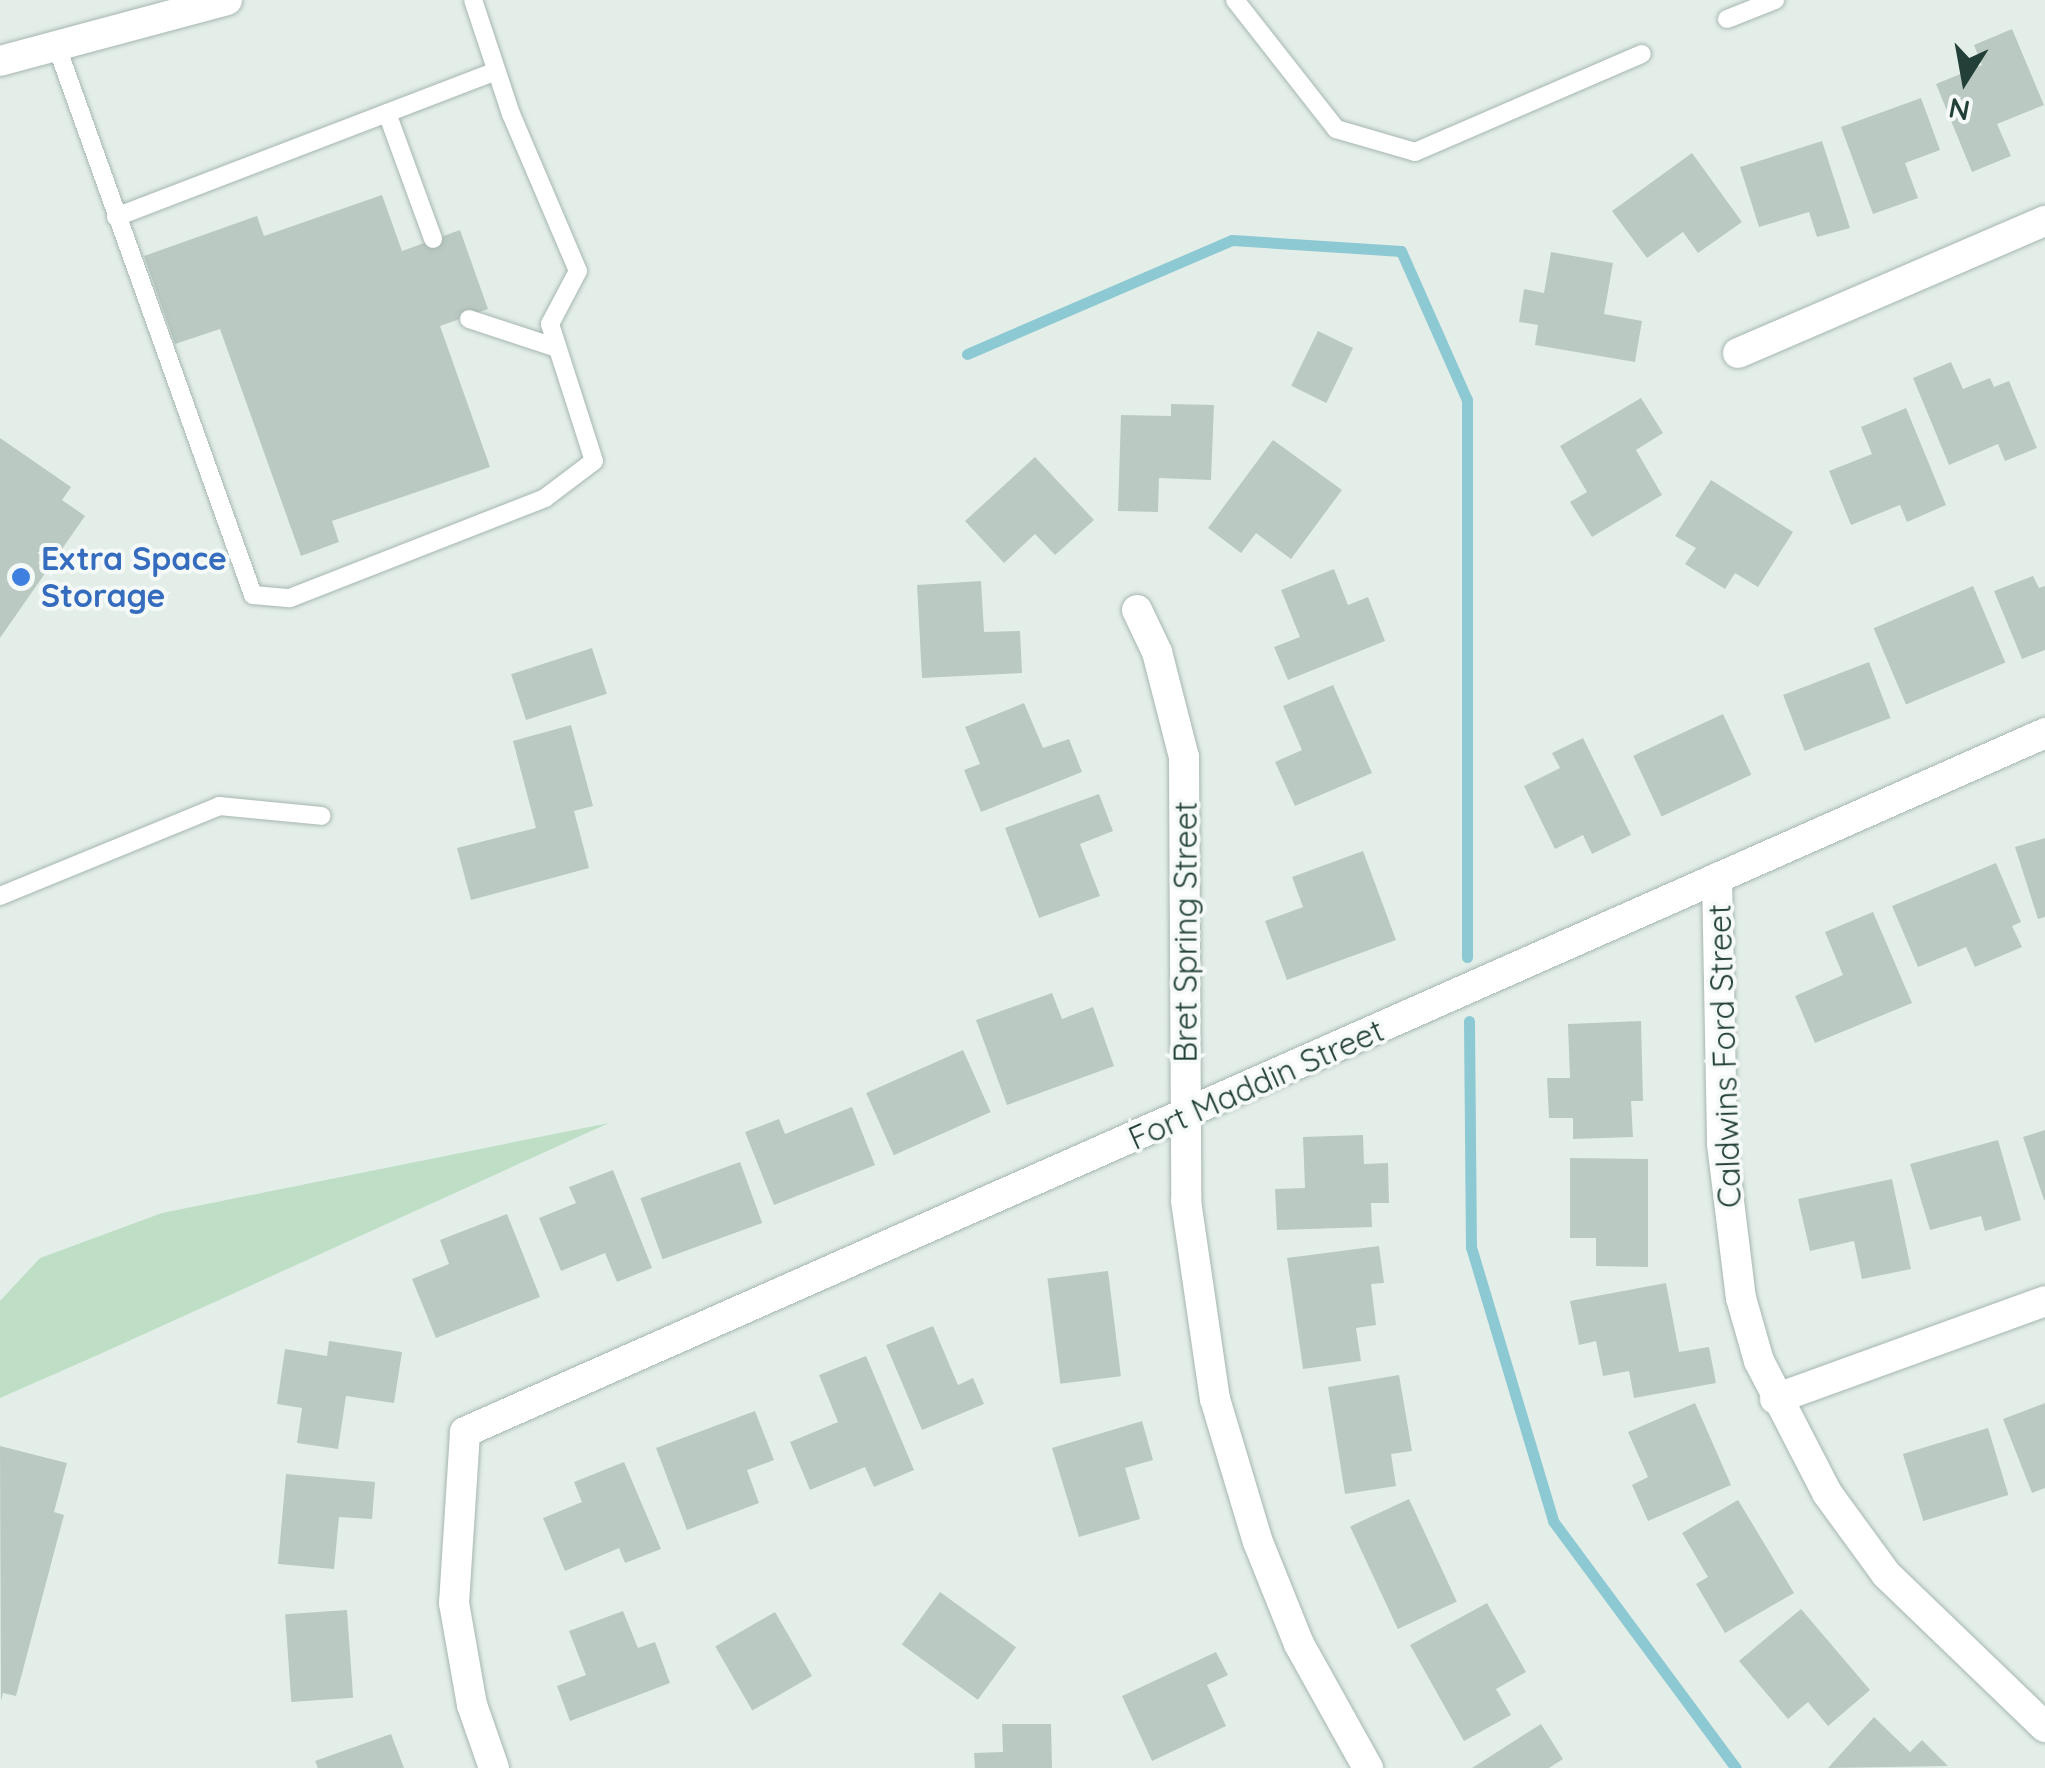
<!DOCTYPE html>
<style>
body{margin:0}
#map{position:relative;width:2045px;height:1768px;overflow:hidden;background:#e4eee9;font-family:Quicksand,sans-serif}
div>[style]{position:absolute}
.green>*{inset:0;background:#bedfc6}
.stream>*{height:11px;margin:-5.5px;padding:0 5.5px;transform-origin:5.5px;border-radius:5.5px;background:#8dc9d2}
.building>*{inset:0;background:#bac9c2;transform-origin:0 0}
.roads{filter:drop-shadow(0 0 2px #a6b6b0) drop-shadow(0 0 2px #a6b6b0)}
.service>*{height:18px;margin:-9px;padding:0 9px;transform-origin:9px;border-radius:9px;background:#fff}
.minor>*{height:30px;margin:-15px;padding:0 15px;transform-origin:15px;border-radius:15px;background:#fff}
.secondary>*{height:30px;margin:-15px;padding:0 15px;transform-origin:15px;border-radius:15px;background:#fff}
.dots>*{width:28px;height:28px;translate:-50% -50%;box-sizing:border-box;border:5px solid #f5faf8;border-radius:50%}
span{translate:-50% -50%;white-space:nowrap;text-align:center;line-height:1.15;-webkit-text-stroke:8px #f5faf8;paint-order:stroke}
.shop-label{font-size:32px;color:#366cbe;font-weight:700}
.left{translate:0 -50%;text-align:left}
.street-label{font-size:32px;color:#234038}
.north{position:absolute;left:1915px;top:30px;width:100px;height:100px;-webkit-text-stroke:8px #f5faf8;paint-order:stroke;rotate:191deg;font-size:28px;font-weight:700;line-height:40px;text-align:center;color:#234038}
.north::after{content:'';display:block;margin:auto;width:35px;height:45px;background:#234038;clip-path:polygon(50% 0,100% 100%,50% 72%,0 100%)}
</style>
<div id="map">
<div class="green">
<div style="clip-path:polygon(609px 1123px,100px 1354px,0 1398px,0 1301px,40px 1258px,162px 1213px)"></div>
</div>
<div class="stream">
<div style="left:967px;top:354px;width:288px;rotate:-23.3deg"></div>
<div style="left:1232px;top:240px;width:169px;rotate:3.7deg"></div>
<div style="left:1401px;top:251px;width:163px;rotate:66.1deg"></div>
<div style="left:1467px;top:400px;width:557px;rotate:90deg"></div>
<div style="left:1469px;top:1021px;width:226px;rotate:89.5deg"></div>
<div style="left:1471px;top:1247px;width:286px;rotate:73.3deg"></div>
<div style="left:1553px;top:1521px;width:307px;rotate:53.5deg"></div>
</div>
<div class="building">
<div style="clip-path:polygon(2012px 29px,2044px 105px,1997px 124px,2011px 156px,1972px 172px,1936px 84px,1982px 65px,1974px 45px)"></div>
<div style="clip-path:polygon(1921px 98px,1940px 150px,1905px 163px,1918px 198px,1873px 214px,1841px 127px)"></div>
<div style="clip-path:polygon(1822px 141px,1850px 228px,1817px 237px,1809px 212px,1759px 227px,1740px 167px)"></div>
<div style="clip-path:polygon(1692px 153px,1742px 222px,1698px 253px,1683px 232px,1647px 258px,1612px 211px)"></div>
<div style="clip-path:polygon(382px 195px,402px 251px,460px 230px,488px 309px,440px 326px,490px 467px,332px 521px,339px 542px,301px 556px,220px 329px,175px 344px,144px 256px,257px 216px,264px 236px)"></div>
<div style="clip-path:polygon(1551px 252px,1613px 263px,1604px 314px,1642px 321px,1635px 362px,1535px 345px,1538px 325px,1519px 322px,1524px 289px,1544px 293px)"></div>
<div style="left:1318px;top:331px;width:39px;height:61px;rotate:26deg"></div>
<div style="clip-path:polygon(1951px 362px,1963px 389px,1990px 378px,1994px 387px,2009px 381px,2037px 448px,2005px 461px,1998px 444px,1949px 465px,1913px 378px)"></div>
<div style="clip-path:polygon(1641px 398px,1663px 433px,1636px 450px,1662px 495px,1592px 537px,1570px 502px,1587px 492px,1560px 446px)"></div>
<div style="clip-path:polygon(1171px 404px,1214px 405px,1211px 480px,1159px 478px,1158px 512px,1118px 511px,1121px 415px,1171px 416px)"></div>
<div style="clip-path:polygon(1906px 408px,1946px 505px,1907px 522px,1900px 505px,1851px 525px,1829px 471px,1872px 454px,1861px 427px)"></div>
<div style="clip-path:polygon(0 438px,71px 487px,62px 500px,85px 516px,0 638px)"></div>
<div style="clip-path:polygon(1273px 440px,1342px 490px,1291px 559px,1256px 533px,1241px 553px,1208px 528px)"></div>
<div style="clip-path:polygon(1035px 457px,1094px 520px,1055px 555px,1035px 534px,1004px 563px,965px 521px)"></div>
<div style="clip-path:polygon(1711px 480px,1793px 532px,1758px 587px,1735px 573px,1725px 589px,1685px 564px,1696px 548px,1675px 536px)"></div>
<div style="clip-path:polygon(1334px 569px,1348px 605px,1368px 597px,1385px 641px,1288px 680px,1274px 647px,1300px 637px,1281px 590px)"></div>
<div style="clip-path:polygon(2033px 576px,2039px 588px,2045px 586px,2045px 650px,2022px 659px,1994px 591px)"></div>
<div style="clip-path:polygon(981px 581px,984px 632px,1020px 631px,1022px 673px,922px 678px,917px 585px)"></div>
<div style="left:1973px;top:586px;width:83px;height:108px;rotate:67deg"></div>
<div style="left:592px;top:648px;width:48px;height:85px;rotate:72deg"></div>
<div style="left:1869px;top:662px;width:60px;height:92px;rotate:69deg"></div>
<div style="clip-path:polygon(1333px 685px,1372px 773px,1295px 806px,1275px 762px,1302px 750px,1283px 706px)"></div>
<div style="clip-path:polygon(1024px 703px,1043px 748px,1069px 739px,1082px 772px,981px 812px,964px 770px,980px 764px,965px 727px)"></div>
<div style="left:1723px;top:714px;width:67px;height:99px;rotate:65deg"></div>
<div style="clip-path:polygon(571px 725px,593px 806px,574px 811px,589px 868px,471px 900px,457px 848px,536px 828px,513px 741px)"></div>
<div style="clip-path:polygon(1583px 738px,1631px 835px,1592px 854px,1583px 835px,1555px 849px,1524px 786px,1560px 768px,1552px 753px)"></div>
<div style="clip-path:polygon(1099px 794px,1113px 831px,1080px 844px,1100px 896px,1039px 918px,1005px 828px)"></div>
<div style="clip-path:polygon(2045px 838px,2045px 917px,2038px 919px,2015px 847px)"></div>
<div style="clip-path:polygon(1363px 851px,1396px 940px,1287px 980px,1265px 921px,1303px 907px,1292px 877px)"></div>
<div style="clip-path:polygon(1996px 863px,2021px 922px,2012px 926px,2022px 947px,1975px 967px,1966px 947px,1918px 967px,1892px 906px)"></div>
<div style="clip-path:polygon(1873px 912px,1912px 1003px,1815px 1043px,1795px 996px,1843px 975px,1825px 932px)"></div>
<div style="clip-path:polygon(1052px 993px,1062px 1019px,1093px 1007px,1114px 1066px,1007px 1105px,976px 1020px)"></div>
<div style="clip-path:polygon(1641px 1021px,1643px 1101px,1631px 1101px,1633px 1137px,1573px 1139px,1573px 1118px,1549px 1118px,1547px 1078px,1570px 1078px,1568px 1024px)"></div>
<div style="left:963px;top:1050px;width:68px;height:106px;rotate:66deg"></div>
<div style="clip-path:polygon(852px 1107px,875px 1165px,774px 1205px,745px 1132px,779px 1119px,785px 1134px)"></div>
<div style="clip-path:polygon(2045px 1130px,2045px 1200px,2044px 1200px,2023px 1137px)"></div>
<div style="clip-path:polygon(1363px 1135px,1364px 1164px,1388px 1163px,1389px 1203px,1371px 1203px,1372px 1227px,1277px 1230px,1275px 1189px,1305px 1188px,1303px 1137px)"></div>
<div style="clip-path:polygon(1998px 1140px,2021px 1220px,1985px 1231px,1981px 1216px,1930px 1230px,1910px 1164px)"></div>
<div style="clip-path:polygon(1570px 1158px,1648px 1159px,1648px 1267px,1596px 1266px,1596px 1238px,1570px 1238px)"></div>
<div style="left:740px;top:1162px;width:65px;height:106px;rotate:70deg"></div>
<div style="clip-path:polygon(613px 1170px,652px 1268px,617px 1282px,605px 1253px,561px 1271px,539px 1218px,576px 1203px,569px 1187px)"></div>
<div style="clip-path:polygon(1892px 1179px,1911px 1269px,1862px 1279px,1854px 1241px,1810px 1251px,1798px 1199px)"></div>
<div style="clip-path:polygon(507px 1214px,540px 1297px,436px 1338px,412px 1279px,449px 1264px,440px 1240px)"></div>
<div style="clip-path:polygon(1379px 1246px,1384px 1283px,1371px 1284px,1376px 1325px,1356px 1328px,1361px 1361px,1303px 1369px,1287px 1258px)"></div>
<div style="left:1108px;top:1271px;width:106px;height:61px;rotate:83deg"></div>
<div style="clip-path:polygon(1666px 1283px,1679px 1352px,1709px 1347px,1716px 1383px,1634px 1398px,1629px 1371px,1603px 1376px,1596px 1341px,1579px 1345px,1570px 1301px)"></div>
<div style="clip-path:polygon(933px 1326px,958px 1385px,973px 1378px,984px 1404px,922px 1430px,886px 1345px)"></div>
<div style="clip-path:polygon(329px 1341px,402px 1352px,394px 1403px,346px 1396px,338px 1449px,297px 1443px,302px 1408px,277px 1404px,285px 1349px,327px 1356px)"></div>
<div style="clip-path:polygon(866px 1356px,914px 1470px,874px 1487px,865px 1467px,810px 1490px,790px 1442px,838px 1422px,819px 1375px)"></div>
<div style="clip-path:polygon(1399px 1375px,1412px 1451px,1391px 1454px,1396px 1486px,1345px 1494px,1328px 1387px)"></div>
<div style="clip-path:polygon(1695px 1403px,1731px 1485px,1648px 1521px,1632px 1485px,1648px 1477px,1628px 1432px)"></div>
<div style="clip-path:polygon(2045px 1403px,2045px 1488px,2032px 1493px,2003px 1419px)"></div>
<div style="clip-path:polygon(755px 1411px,774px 1460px,747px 1470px,759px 1503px,687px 1530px,656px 1448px)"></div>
<div style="clip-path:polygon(1142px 1421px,1153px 1460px,1125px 1468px,1140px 1519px,1079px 1537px,1052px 1448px)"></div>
<div style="left:1988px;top:1428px;width:70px;height:89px;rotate:73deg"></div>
<div style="clip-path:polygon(0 1446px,67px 1463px,54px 1512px,64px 1515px,16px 1696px,3px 1693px,1px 1701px)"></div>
<div style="clip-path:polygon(624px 1462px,661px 1549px,625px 1563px,619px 1548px,565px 1571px,543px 1518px,582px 1502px,574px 1482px)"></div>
<div style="clip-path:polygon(286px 1474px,375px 1482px,372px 1519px,339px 1517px,334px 1569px,278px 1564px)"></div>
<div style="left:1409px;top:1499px;width:113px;height:65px;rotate:65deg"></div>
<div style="clip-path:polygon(1738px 1500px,1794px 1593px,1725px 1633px,1696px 1584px,1708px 1577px,1682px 1533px)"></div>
<div style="left:940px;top:1592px;width:94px;height:65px;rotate:36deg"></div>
<div style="clip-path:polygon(1487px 1603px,1526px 1672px,1496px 1689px,1511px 1715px,1464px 1741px,1410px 1645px)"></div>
<div style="clip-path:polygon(1801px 1609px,1870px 1690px,1828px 1726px,1808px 1702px,1788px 1719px,1739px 1661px)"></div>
<div style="left:347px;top:1610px;width:88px;height:62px;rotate:86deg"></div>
<div style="clip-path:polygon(623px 1611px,638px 1648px,655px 1642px,670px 1683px,570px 1721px,557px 1686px,586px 1675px,569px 1631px)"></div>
<div style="left:775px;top:1612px;width:74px;height:69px;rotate:60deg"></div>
<div style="clip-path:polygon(1216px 1652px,1228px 1675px,1207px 1685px,1226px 1726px,1152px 1761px,1122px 1696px)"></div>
<div style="clip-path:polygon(1874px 1717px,1910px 1752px,1922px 1740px,1948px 1766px,1828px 1768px)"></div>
<div style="clip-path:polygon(1002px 1724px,1051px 1724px,1052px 1768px,975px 1768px,974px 1753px,1003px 1752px)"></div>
<div style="clip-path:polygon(1541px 1724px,1563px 1759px,1549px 1768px,1472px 1768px)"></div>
<div style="clip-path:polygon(391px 1734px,404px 1768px,318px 1768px,315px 1761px)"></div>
</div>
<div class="roads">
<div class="service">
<div style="left:1235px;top:0;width:164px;rotate:51.9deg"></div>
<div style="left:1336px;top:129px;width:82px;rotate:16.2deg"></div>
<div style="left:1415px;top:152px;width:247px;rotate:-23.4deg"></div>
<div style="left:1727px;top:19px;width:52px;rotate:-21.6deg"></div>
<div style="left:57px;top:47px;width:582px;rotate:70.32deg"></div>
<div style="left:253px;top:595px;width:37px;rotate:5deg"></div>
<div style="left:290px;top:598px;width:274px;rotate:-21.4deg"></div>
<div style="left:545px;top:498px;width:61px;rotate:-37.1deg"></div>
<div style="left:594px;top:461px;width:144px;rotate:-107.8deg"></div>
<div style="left:550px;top:324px;width:60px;rotate:-62.2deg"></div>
<div style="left:578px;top:271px;width:171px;rotate:-113.1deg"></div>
<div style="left:511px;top:114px;width:120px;rotate:-108.4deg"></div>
<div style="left:387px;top:113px;width:134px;rotate:69.9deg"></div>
<div style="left:116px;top:217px;width:407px;rotate:-21deg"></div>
<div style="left:469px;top:319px;width:93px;rotate:18.2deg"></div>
<div style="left:0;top:896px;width:237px;rotate:-22.3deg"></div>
<div style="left:219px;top:806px;width:103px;rotate:5.5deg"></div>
</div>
<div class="minor">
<div style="left:1738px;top:353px;width:334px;rotate:-23.3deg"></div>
<div style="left:1137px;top:610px;width:47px;rotate:64.5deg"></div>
<div style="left:1157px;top:652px;width:108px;rotate:75.6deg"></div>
<div style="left:1184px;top:757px;width:444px;rotate:89.7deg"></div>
<div style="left:1186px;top:1201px;width:200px;rotate:81.7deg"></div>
<div style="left:1215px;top:1399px;width:149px;rotate:73.3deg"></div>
<div style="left:1258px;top:1542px;width:110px;rotate:68.1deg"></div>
<div style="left:1299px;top:1644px;width:142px;rotate:60.9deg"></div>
<div style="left:1717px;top:878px;width:266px;rotate:88.9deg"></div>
<div style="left:1722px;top:1144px;width:155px;rotate:83deg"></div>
<div style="left:1741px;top:1298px;width:66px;rotate:74.1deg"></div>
<div style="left:1759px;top:1361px;width:148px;rotate:62.7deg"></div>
<div style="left:1827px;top:1493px;width:100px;rotate:53.9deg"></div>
<div style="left:1886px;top:1574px;width:221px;rotate:43.9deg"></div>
<div style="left:1775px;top:1399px;width:287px;rotate:-19.9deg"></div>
<div style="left:494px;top:1768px;width:67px;rotate:-109.2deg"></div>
<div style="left:472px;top:1705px;width:104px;rotate:-100deg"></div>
<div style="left:454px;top:1603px;width:171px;rotate:-86.3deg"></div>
<div style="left:465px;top:1432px;width:1728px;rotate:-23.86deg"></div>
</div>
<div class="secondary">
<div style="left:0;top:61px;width:235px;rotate:-15deg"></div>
</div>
</div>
<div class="dots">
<div style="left:21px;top:577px;background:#3f7fe0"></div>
</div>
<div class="shop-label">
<span class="left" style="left:41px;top:577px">Extra Space<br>Storage</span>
</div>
<div class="street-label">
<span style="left:1185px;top:932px;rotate:-90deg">Bret Spring Street</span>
<span style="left:1724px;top:1056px;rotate:-92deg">Caldwins Ford Street</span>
<span style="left:1256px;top:1084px;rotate:-24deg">Fort Maddin Street</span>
</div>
<div class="north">N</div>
</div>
